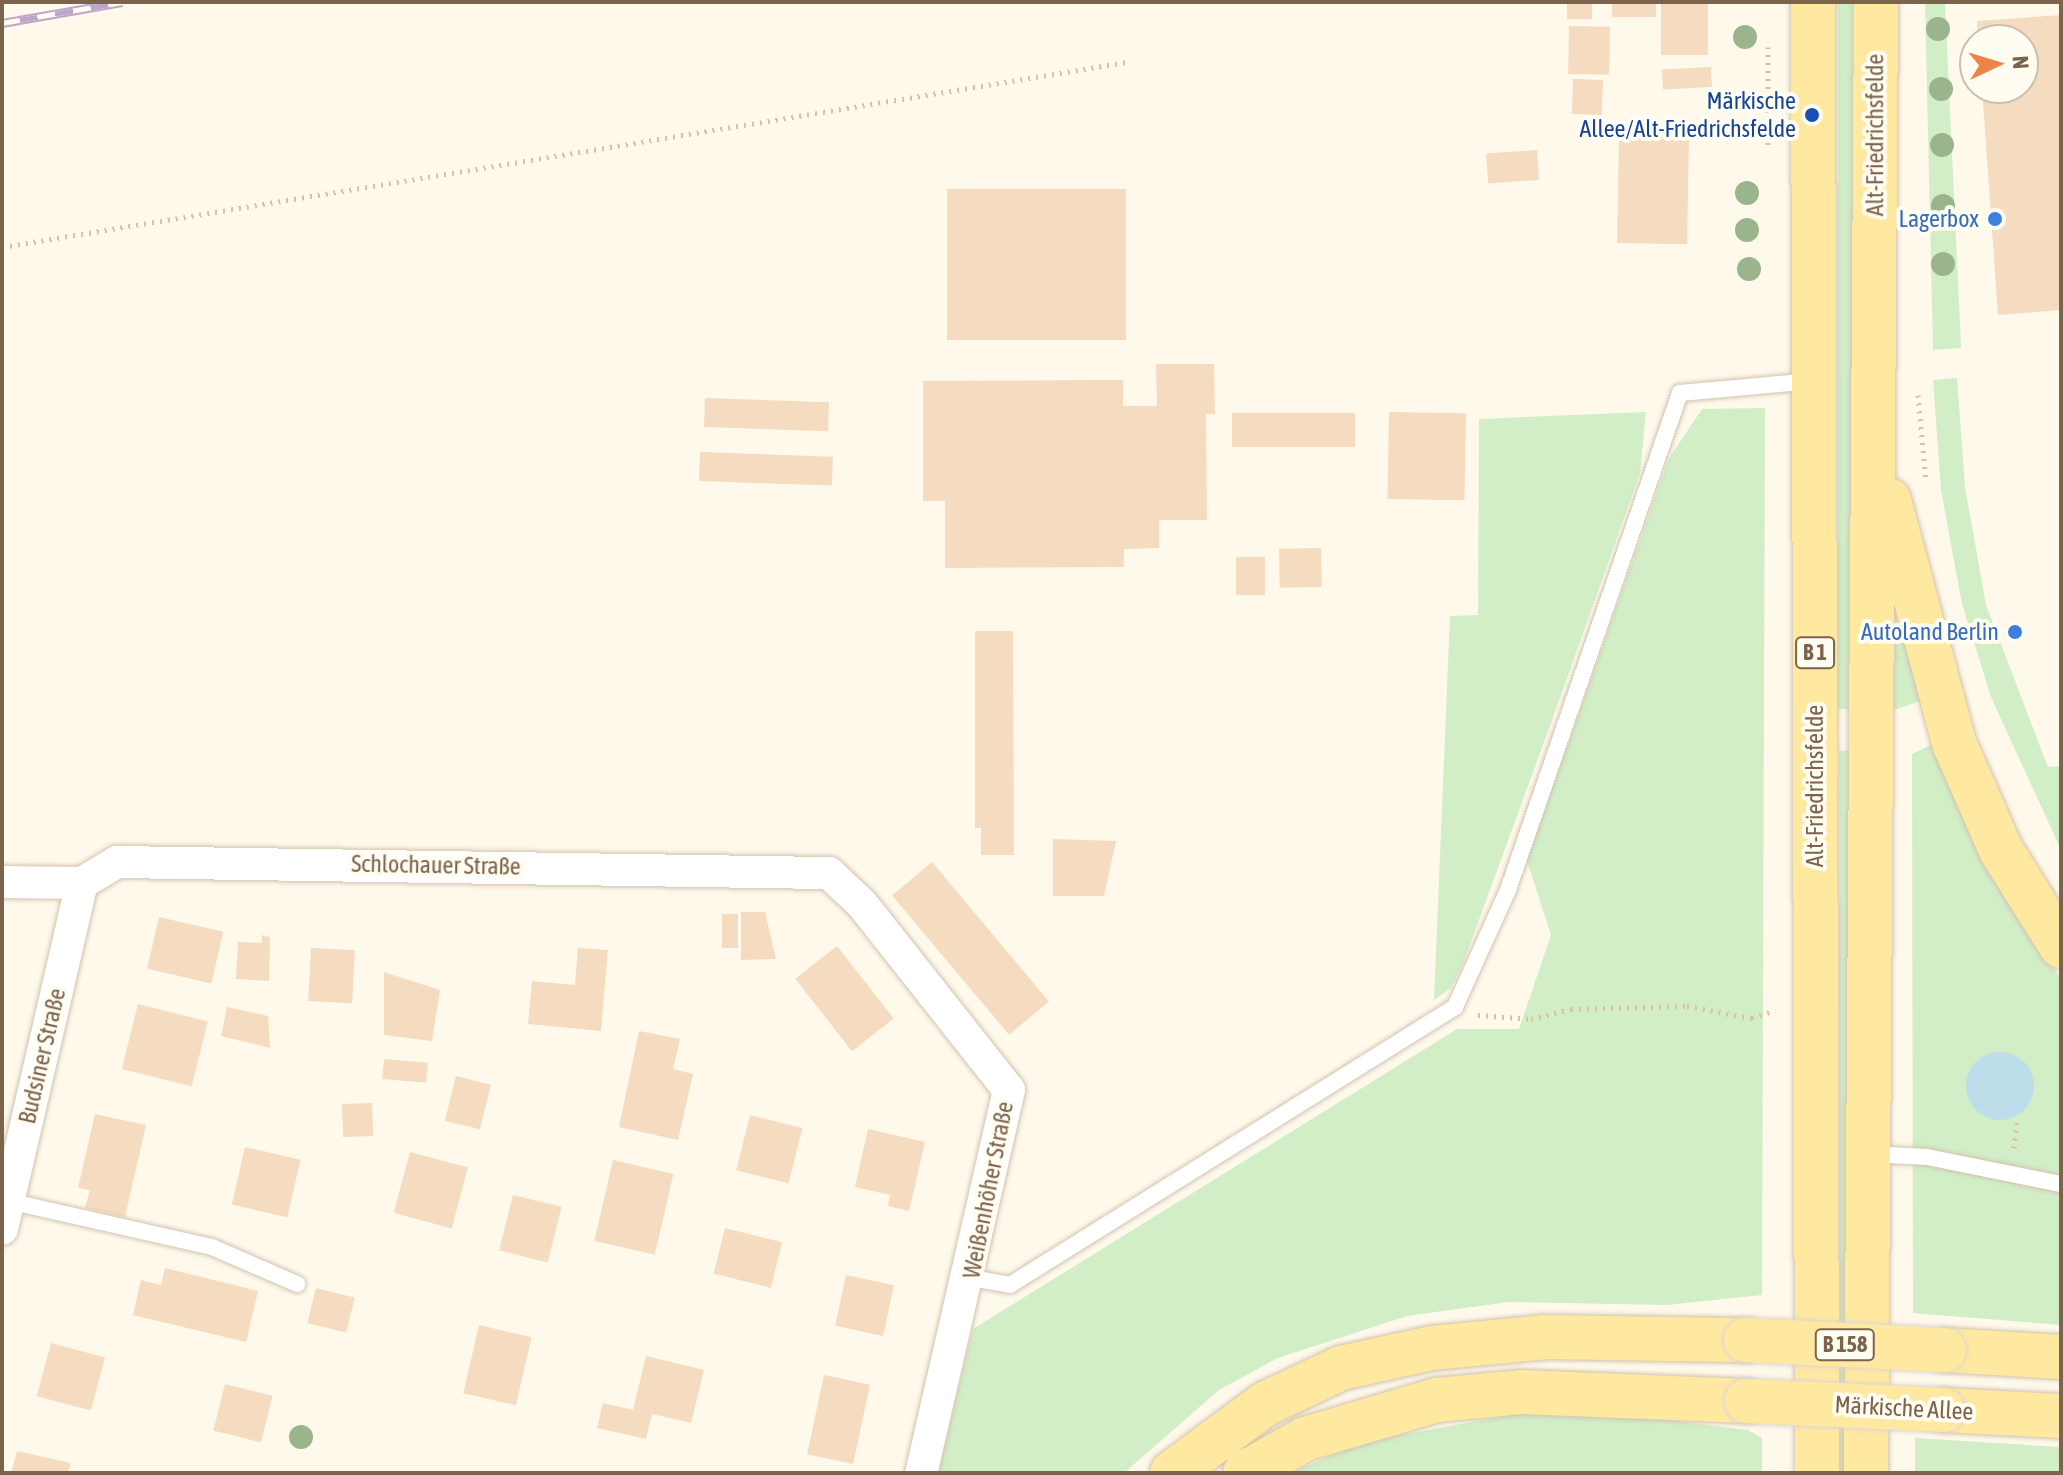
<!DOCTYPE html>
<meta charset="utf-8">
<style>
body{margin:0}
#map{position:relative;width:2063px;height:1475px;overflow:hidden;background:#fef9eb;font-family:"Asap Condensed",sans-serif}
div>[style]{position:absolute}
.green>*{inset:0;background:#d1eec7;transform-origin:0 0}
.water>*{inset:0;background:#bdddea}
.round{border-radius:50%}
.building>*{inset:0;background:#f5dcc0;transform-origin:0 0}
.path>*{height:5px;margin-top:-2.5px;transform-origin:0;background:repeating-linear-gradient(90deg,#dbc0a2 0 2px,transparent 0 8px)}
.roads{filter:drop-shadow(0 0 2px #d2c2ae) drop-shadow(0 0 2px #d2c2ae)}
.lane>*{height:16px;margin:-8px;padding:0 8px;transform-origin:8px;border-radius:8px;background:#fff}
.street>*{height:32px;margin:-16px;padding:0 16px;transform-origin:16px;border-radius:16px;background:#fff}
.primary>*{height:44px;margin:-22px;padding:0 22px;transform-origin:22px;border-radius:22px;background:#ffe8a0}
.rail>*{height:9px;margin-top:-4.5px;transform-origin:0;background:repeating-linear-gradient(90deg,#fffcf2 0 18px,#bea6ca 0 36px);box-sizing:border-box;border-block:2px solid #bea6ca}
.bridges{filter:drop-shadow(0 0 2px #ddd6d0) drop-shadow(0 0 2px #ddd6d0)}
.primary-bridge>*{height:44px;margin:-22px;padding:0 22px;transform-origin:22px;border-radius:22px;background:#ffe8a0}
.trees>*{width:24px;height:24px;margin:-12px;border-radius:50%;background:#9ab48c}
.dots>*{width:22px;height:22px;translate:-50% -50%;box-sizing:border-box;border:4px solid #fffcf2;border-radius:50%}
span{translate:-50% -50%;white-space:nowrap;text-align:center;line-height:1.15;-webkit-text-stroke:8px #fffcf2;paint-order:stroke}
.shield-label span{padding:2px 6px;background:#fffcf2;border:2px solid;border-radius:6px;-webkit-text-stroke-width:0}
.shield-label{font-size:22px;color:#7c634b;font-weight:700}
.transit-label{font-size:24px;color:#164399}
.right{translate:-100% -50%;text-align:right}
.street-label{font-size:24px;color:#7c634b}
.shop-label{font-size:24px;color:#366cbe}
.frame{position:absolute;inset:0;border:4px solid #7c634b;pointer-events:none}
.north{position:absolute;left:1959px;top:24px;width:80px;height:80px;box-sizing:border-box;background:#fffcf2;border:2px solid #cbbfaf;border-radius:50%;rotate:86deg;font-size:22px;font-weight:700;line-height:32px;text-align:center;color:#7c634b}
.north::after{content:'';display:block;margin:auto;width:28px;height:36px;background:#ee8449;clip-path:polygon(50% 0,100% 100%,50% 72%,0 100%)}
</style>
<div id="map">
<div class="green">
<div style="left:1838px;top:2px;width:15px;height:707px"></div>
<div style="clip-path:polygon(1925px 2px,1945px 2px,1961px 348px,1933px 350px)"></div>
<div style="clip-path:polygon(1957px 378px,1965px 487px,1986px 605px,2048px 767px,2061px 766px,2061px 850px,1991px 697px,1962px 604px,1941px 490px,1933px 380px)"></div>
<div style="clip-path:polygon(1765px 408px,1762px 1295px,1667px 1305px,1508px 1302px,1407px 1316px,1278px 1358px,1219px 1390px,1124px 1473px,938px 1473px,973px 1329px,1457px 1029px,1519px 1029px,1551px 935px,1527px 861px,1669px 458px,1702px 409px)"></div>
<div style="clip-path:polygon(1646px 412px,1640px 473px,1551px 723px,1464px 961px,1451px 988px,1434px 1000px,1450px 616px,1478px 615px,1479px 419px)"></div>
<div style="clip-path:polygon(1895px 631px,1902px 632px,1923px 700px,1894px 710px)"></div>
<div style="clip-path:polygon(1935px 743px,2022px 923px,2061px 978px,2061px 1325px,1913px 1313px,1912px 754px)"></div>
<div style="clip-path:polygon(1854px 750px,1852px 1473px,1840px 1473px,1839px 751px)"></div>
<div style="clip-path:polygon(1516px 1414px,1627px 1415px,1748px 1430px,1762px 1438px,1762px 1473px,1291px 1473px,1362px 1442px)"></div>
<div style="clip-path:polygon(1915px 1438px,2061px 1447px,2061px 1473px,1915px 1473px)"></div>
</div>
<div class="water">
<div class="round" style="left:1966px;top:1052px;width:68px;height:68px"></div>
</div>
<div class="building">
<div style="left:1612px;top:2px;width:44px;height:15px"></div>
<div style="left:1661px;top:2px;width:47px;height:53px"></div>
<div style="left:1592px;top:4px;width:15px;height:25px;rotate:90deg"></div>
<div style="clip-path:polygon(2061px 15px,2061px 310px,1998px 315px,1982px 88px,2023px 88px,2023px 40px,1978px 40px,1977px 21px)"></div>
<div style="left:1569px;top:26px;width:41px;height:48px;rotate:1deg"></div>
<div style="left:1711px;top:67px;width:20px;height:49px;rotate:87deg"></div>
<div style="left:1573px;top:79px;width:30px;height:35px;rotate:2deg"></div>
<div style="left:1619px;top:134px;width:70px;height:109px;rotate:1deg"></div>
<div style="left:1537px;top:150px;width:30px;height:51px;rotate:86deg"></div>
<div style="left:1126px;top:189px;width:151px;height:179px;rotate:90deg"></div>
<div style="clip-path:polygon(1156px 364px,1214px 364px,1215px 414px,1206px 414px,1207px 520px,1159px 520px,1159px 548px,1124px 549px,1124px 567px,945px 568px,945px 501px,923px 501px,923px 381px,1123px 380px,1123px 406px,1157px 406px)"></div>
<div style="left:705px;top:398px;width:124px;height:29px;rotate:2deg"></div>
<div style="left:1389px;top:412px;width:77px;height:87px;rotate:1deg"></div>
<div style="left:1355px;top:413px;width:34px;height:123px;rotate:90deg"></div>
<div style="left:700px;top:452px;width:133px;height:29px;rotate:2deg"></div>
<div style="left:1321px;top:548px;width:39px;height:42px;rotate:89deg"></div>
<div style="left:1236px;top:557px;width:29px;height:38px"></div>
<div style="clip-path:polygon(975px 631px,1013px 631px,1014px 855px,981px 855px,981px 828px,975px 828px)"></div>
<div style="clip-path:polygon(1053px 839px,1116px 841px,1104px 896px,1053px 896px)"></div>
<div style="left:932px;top:862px;width:182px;height:52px;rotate:50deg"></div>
<div style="clip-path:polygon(741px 912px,765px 912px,776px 959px,741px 960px)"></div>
<div style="left:722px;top:914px;width:16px;height:34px"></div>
<div style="left:159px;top:917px;width:66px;height:53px;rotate:13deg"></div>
<div style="clip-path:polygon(262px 935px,270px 937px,269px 981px,236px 979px,238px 942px,262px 943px)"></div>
<div style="left:837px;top:946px;width:92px;height:53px;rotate:52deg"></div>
<div style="left:311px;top:948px;width:44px;height:53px;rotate:3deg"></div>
<div style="clip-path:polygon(578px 948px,608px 950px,601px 1031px,528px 1024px,532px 981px,575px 985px)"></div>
<div style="clip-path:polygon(384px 972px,440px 990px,432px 1041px,384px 1035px)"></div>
<div style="left:138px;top:1004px;width:72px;height:67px;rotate:14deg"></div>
<div style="clip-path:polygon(227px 1007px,268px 1016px,270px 1048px,221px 1036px)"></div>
<div style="clip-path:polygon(639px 1031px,680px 1039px,673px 1069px,693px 1074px,678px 1140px,619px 1127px)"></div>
<div style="left:384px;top:1059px;width:44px;height:20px;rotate:5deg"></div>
<div style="left:456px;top:1076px;width:36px;height:46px;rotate:14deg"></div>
<div style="left:372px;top:1103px;width:33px;height:30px;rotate:88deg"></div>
<div style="clip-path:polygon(95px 1114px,146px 1125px,125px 1217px,85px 1208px,90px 1190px,78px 1188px)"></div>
<div style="left:750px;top:1115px;width:54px;height:57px;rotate:14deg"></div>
<div style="clip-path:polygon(868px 1129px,925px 1142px,909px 1211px,888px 1206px,890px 1195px,855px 1187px)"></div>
<div style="left:245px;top:1147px;width:57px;height:59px;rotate:13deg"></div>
<div style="left:410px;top:1152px;width:60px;height:63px;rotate:15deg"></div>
<div style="left:613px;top:1160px;width:62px;height:83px;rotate:13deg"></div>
<div style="left:513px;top:1195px;width:50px;height:57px;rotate:14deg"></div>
<div style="left:725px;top:1228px;width:59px;height:47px;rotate:14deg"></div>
<div style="clip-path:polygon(165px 1268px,258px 1291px,246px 1342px,133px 1315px,141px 1280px,161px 1285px)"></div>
<div style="left:846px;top:1275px;width:49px;height:52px;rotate:12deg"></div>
<div style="left:316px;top:1288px;width:40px;height:36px;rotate:14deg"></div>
<div style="left:479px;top:1325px;width:54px;height:70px;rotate:13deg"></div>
<div style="left:51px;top:1343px;width:56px;height:55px;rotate:15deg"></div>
<div style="clip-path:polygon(646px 1356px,704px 1370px,691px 1423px,652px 1414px,646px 1439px,597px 1428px,603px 1403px,633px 1410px)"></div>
<div style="left:824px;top:1375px;width:47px;height:81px;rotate:12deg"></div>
<div style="left:225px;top:1384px;width:49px;height:48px;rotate:14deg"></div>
<div style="clip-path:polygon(17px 1451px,71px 1463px,68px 1473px,11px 1473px)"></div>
</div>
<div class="path">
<div style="left:1768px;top:47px;width:98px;rotate:90deg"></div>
<div style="left:2px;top:247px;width:1140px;rotate:-9.34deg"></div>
<div style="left:1918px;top:395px;width:86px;rotate:84.7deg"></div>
<div style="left:1478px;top:1015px;width:53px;rotate:4.3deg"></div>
<div style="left:1531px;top:1019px;width:41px;rotate:-14deg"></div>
<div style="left:1571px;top:1009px;width:116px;rotate:-1.5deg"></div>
<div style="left:1687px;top:1006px;width:66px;rotate:10.5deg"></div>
<div style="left:1752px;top:1018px;width:24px;rotate:-19deg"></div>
<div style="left:2014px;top:1148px;width:30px;rotate:-84deg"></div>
</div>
<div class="roads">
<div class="lane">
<div style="left:1870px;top:1154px;width:57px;rotate:3deg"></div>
<div style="left:1927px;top:1157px;width:137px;rotate:11.4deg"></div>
<div style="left:8px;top:1201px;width:209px;rotate:12.7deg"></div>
<div style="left:212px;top:1247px;width:93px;rotate:23.5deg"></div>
<div style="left:971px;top:1278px;width:40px;rotate:10deg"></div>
<div style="left:1010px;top:1285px;width:525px;rotate:-31.99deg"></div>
<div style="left:1455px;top:1007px;width:128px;rotate:-65.6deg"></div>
<div style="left:1508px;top:890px;width:526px;rotate:-70.91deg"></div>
<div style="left:1680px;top:393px;width:133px;rotate:-5.2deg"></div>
</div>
<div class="street">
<div style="left:2px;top:882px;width:80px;rotate:0.7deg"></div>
<div style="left:82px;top:883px;width:41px;rotate:-31deg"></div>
<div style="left:117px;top:862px;width:712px;rotate:0.89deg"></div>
<div style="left:829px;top:873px;width:45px;rotate:43.2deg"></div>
<div style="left:862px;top:904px;width:237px;rotate:51.7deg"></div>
<div style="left:1009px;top:1090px;width:393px;rotate:102.9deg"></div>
<div style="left:2px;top:1229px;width:355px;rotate:-77deg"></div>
</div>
<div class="primary">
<div style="left:1813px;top:2px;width:1471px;rotate:89.84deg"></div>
<div style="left:1889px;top:500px;width:252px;rotate:75deg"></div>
<div style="left:1954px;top:743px;width:117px;rotate:66.3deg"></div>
<div style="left:2001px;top:850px;width:113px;rotate:58deg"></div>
<div style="left:1944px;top:1350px;width:117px;rotate:3.4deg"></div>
<div style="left:1943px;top:1410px;width:118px;rotate:2.9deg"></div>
<div style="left:1172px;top:1473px;width:116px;rotate:-36.6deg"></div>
<div style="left:1265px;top:1404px;width:84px;rotate:-25.3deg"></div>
<div style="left:1341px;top:1368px;width:93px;rotate:-12.4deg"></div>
<div style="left:1432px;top:1348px;width:115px;rotate:-5.5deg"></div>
<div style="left:1546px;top:1337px;width:200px;rotate:0.9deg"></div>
<div style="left:1245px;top:1473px;width:69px;rotate:-29.5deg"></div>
<div style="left:1305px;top:1439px;width:138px;rotate:-16.5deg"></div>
<div style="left:1437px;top:1400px;width:84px;rotate:-5.4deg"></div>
<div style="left:1521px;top:1392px;width:226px;rotate:2.3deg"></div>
<div style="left:1866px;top:1473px;width:1471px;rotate:-89.61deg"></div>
</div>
</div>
<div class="rail">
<div style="left:2px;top:23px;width:122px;rotate:-9.9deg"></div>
</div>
<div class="bridges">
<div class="primary-bridge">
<div style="left:1746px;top:1340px;width:198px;rotate:2.9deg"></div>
<div style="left:1747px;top:1401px;width:196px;rotate:2.6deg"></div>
</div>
</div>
<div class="trees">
<div style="left:1938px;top:29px"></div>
<div style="left:1745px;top:37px"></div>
<div style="left:1941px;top:89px"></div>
<div style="left:1942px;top:145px"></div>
<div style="left:1747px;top:193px"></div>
<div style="left:1943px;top:206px"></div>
<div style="left:1747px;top:230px"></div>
<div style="left:1943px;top:264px"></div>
<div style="left:1749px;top:269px"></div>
<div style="left:301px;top:1437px"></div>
</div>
<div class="dots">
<div style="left:1812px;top:115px;background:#1a4fb4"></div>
<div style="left:1995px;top:219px;background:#3f7fe0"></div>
<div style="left:2015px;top:632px;background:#3f7fe0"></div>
</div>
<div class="shield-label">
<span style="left:1815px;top:653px">B 1</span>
<span style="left:1845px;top:1345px">B 158</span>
</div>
<div class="transit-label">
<span class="right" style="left:1796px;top:115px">Märkische<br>Allee/Alt-Friedrichsfelde</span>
</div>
<div class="street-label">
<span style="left:1875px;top:135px;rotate:-90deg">Alt-Friedrichsfelde</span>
<span style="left:1815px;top:786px;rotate:-90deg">Alt-Friedrichsfelde</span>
<span style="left:436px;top:865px;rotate:1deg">Schlochauer Straße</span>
<span style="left:42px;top:1056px;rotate:-77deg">Budsiner Straße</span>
<span style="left:988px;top:1190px;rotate:-79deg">Weißenhöher Straße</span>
<span style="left:1904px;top:1408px;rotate:3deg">Märkische Allee</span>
</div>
<div class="shop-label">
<span class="right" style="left:1979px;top:219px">Lagerbox</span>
<span class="right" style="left:1999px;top:632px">Autoland Berlin</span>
</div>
<div class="frame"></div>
<div class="north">N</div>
</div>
